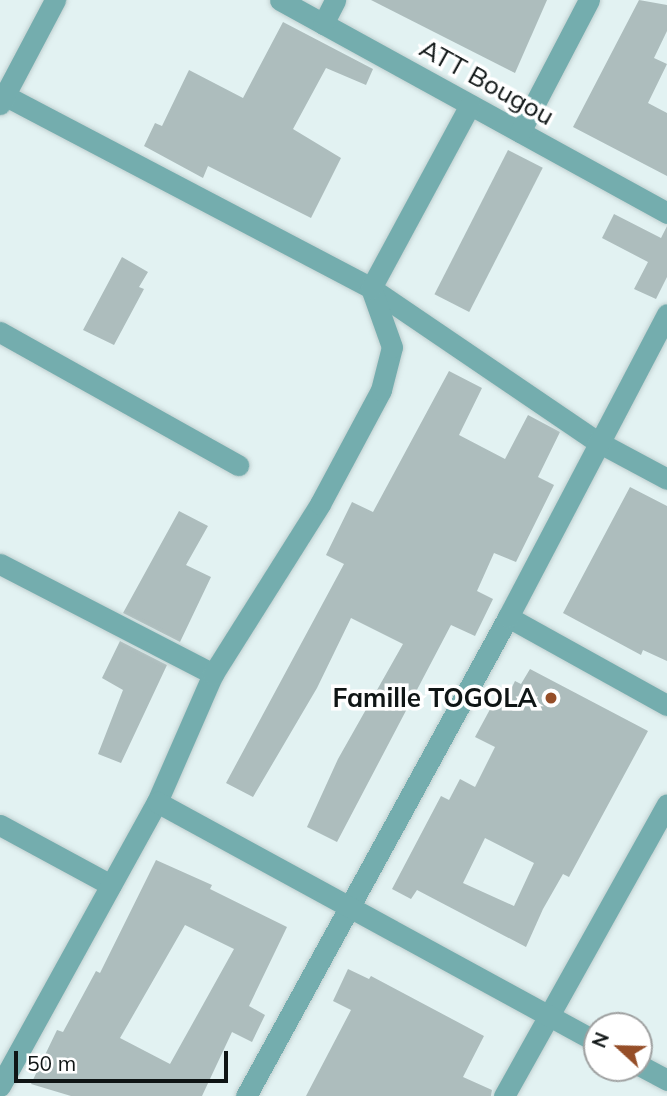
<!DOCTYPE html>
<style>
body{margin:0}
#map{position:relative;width:667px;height:1096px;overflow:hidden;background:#e2f2f2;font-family:Mulish,sans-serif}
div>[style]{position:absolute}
.building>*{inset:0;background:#adbdbd;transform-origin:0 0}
.roads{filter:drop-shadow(0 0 2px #c0cfcf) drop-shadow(0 0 2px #c0cfcf)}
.minor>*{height:21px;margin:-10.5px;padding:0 10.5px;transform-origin:10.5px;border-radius:10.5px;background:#74adae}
.tertiary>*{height:21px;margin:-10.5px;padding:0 10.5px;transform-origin:10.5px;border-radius:10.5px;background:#74adae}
.dots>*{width:19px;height:19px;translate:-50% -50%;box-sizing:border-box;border:4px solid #fff;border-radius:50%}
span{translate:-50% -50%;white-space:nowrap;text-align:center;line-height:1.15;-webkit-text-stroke:7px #fff;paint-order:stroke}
.street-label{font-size:26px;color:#0f1515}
.poi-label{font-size:26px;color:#0f1515;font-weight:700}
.right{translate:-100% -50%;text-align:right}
.north{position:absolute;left:583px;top:1012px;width:70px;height:70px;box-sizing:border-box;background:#fff;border:2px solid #9fa1a1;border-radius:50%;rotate:292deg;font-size:19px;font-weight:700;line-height:28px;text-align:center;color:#0f1515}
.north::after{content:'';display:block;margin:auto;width:24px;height:32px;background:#954e28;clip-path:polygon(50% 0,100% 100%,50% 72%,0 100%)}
.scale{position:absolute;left:14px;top:1051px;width:214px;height:32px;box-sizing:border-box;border:4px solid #0f1515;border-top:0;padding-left:9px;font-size:21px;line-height:24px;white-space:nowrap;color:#0f1515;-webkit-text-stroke:5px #fff;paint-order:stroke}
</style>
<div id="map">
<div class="building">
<div style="clip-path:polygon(371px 0,547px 0,515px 73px)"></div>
<div style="clip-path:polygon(639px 0,667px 5px,667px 31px,654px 58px,667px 64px,648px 103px,667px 113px,667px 176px,573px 127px)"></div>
<div style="clip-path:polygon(283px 22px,373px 69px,366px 85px,326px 68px,293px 129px,341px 158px,311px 218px,208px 166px,203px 178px,144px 146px,155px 123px,162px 126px,189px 70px,243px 98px)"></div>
<div style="left:508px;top:150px;width:39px;height:162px;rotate:27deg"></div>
<div style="clip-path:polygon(614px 214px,661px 238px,667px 226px,667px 277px,656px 299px,634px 289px,648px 262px,602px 238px)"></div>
<div style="clip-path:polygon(122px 257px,148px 272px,139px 287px,144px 289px,114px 345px,83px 330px)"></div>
<div style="clip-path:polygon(449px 371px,482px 388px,459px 435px,505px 459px,528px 415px,560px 432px,538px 477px,554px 485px,516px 562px,494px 553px,477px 591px,493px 599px,475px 636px,451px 625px,337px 842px,307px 827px,338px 759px,403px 644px,351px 618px,317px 688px,253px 797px,226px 783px,344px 564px,326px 555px,352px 502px,373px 512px)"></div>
<div style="clip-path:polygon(630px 487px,667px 506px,667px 661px,643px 650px,641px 655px,563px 613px)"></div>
<div style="clip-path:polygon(179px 511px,208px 526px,186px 565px,211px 577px,180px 642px,123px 613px)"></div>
<div style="clip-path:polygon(120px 641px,167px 665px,121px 763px,98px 754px,123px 690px,102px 678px)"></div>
<div style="clip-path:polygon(evenodd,530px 669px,648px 731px,569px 877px,563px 874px,543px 909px,526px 947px,417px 890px,411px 899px,392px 889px,441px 796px,449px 800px,460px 779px,475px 787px,495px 747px,475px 737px,501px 689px,509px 693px,515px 681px,521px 684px,530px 669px,485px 838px,534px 863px,514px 906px,463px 883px,485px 838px)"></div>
<div style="clip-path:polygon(evenodd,156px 860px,212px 885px,210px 889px,287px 927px,249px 1006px,265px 1015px,252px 1042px,232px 1032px,202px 1096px,71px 1096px,31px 1084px,57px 1030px,63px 1032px,96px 971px,100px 973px,156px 860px,185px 925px,234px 949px,170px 1064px,120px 1038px,185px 925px)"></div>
<div style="clip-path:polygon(348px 969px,369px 979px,371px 976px,484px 1036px,463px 1077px,492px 1090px,491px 1096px,306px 1096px,351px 1010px,333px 1001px)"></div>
</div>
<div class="roads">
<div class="minor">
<div style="left:280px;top:0;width:442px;rotate:28.8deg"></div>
<div style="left:323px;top:24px;width:27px;rotate:-63deg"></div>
<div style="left:0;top:93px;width:419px;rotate:27.7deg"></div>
<div style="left:371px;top:288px;width:274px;rotate:34.2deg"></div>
<div style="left:598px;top:442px;width:78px;rotate:28.2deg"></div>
<div style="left:0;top:104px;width:118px;rotate:-62.1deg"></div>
<div style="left:520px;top:132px;width:149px;rotate:-62.4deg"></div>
<div style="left:0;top:332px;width:273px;rotate:29.2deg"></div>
<div style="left:0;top:564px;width:240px;rotate:27.3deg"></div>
<div style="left:508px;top:617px;width:182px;rotate:29deg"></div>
<div style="left:157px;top:802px;width:140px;rotate:-66.4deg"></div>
<div style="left:213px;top:674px;width:201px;rotate:-57.8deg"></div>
<div style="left:320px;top:504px;width:129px;rotate:-61.8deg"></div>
<div style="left:381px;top:390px;width:44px;rotate:-75.7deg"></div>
<div style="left:392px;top:347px;width:63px;rotate:-109.6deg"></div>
<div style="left:371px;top:288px;width:208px;rotate:-61.6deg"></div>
<div style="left:0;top:825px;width:126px;rotate:28.4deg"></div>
<div style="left:246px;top:1096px;width:546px;rotate:-61.32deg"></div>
<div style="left:508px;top:617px;width:342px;rotate:-62.3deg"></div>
<div style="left:504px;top:1096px;width:334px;rotate:-60.8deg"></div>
</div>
<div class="tertiary">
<div style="left:639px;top:1065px;width:32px;rotate:28deg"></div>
<div style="left:0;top:1086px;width:325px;rotate:-61.1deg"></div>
<div style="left:157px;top:802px;width:501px;rotate:28.61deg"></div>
</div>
</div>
<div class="dots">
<div style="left:551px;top:698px;background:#954e28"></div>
</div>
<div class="street-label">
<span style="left:487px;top:82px;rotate:29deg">ATT Bougou</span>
</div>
<div class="poi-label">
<span class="right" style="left:537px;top:698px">Famille TOGOLA</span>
</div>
<div class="north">N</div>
<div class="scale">50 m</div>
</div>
